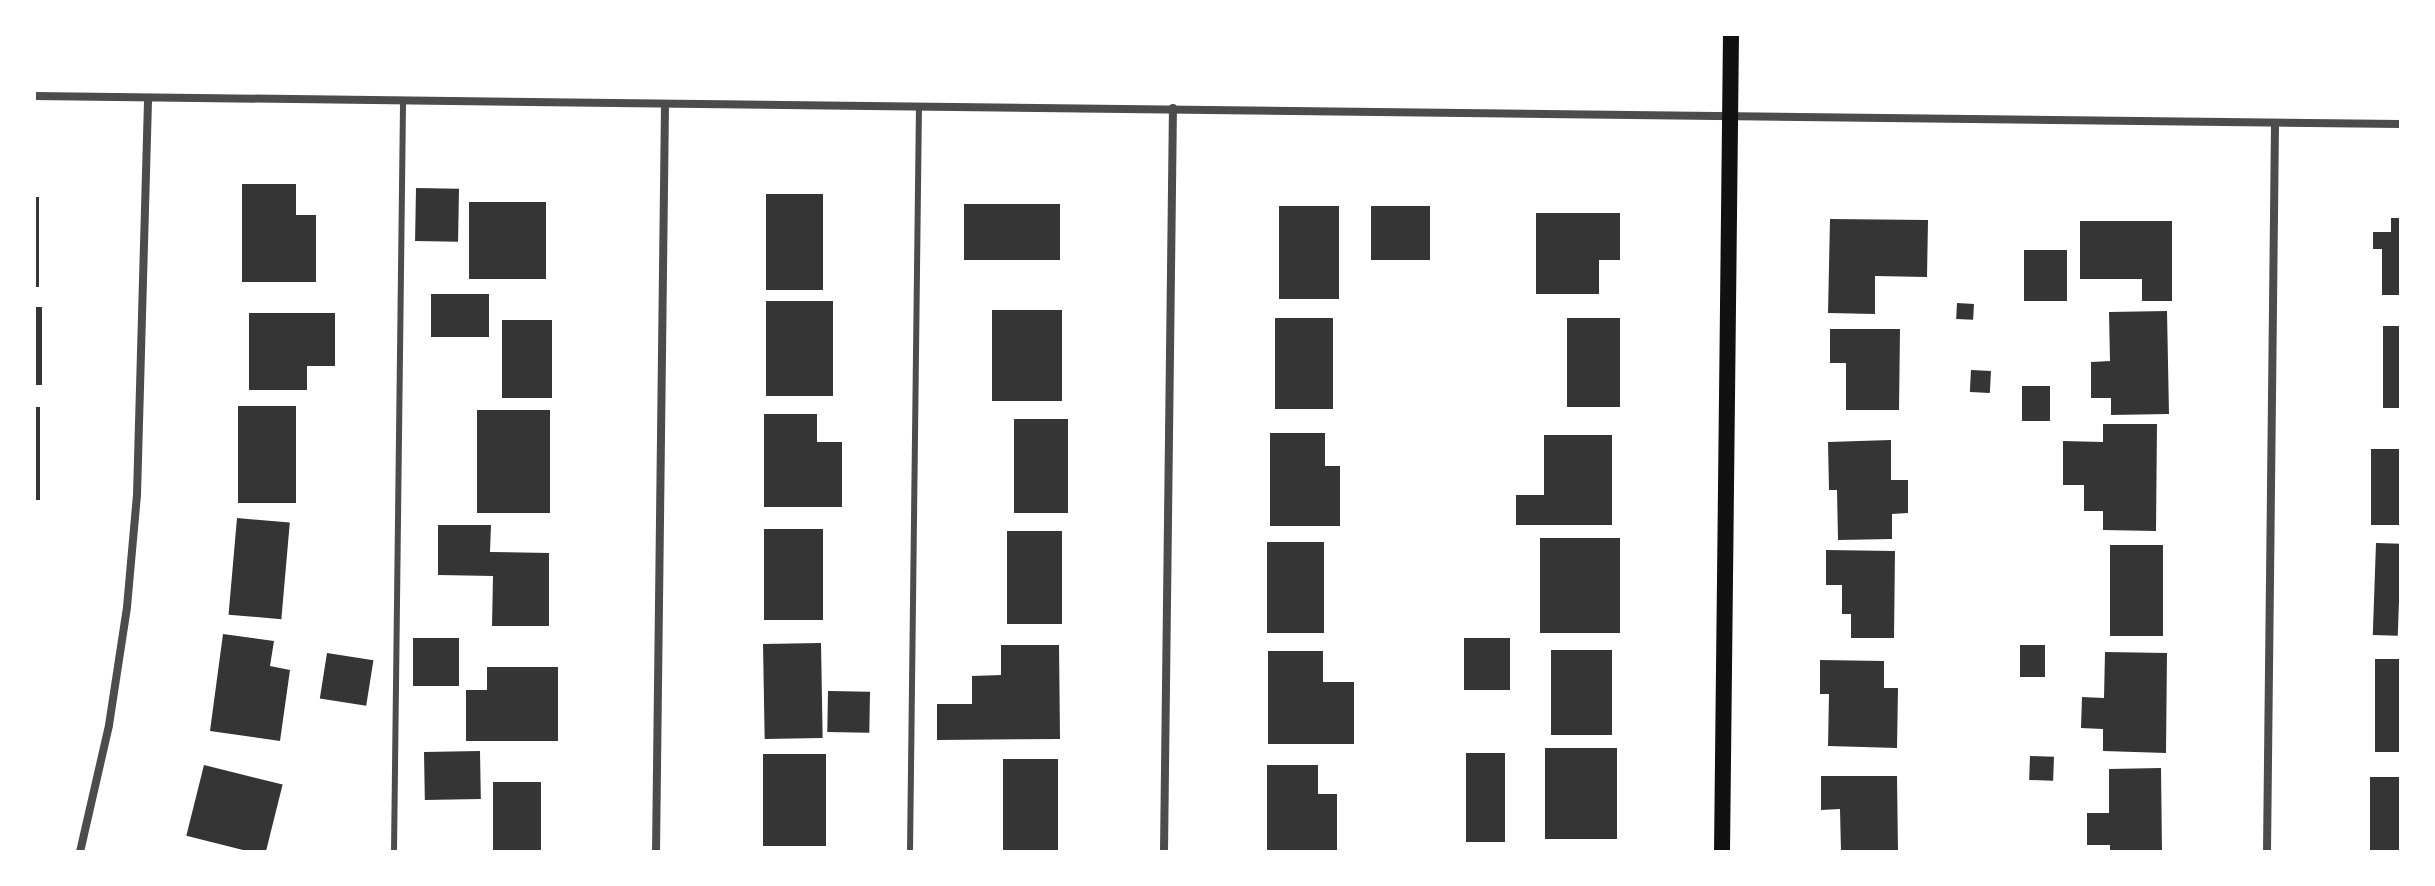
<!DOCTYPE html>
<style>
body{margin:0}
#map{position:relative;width:2435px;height:886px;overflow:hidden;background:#fff;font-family:"Work Sans",sans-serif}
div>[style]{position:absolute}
.building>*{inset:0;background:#353535;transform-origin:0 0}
.service>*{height:6px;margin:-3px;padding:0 3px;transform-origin:3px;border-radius:3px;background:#4c4c4c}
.minor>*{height:8px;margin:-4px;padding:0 4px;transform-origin:4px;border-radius:4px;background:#4c4c4c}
.secondary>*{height:16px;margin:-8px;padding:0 8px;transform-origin:8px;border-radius:8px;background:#111}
span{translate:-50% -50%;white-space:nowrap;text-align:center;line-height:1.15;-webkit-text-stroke:6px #fff;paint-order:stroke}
.frame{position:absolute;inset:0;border:36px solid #fff;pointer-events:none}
</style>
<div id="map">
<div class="building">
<div style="clip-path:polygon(242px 184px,296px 184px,296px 215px,316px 215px,316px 282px,242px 282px)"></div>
<div style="left:416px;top:188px;width:43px;height:53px;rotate:1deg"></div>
<div style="left:766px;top:194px;width:57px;height:96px"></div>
<div style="left:34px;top:197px;width:5px;height:90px"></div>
<div style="left:469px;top:202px;width:77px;height:77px"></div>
<div style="left:964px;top:204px;width:96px;height:56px"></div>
<div style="left:1279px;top:206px;width:60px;height:93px"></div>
<div style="left:1371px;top:206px;width:59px;height:54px"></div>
<div style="clip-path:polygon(1536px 213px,1620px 213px,1620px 260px,1599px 260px,1599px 294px,1536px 294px)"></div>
<div style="clip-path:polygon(2391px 218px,2401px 218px,2401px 295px,2382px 295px,2382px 249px,2373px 249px,2373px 232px,2391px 232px)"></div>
<div style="clip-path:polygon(1830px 219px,1928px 220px,1927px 277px,1875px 276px,1875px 314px,1828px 313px)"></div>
<div style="clip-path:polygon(2080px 221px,2172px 221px,2172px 301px,2142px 301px,2142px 279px,2080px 279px)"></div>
<div style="left:2024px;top:250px;width:43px;height:51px"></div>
<div style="left:431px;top:294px;width:58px;height:43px"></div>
<div style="left:766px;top:301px;width:67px;height:95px"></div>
<div style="left:1957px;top:303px;width:17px;height:16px;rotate:3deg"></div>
<div style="left:34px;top:307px;width:8px;height:78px"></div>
<div style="left:992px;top:310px;width:70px;height:91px"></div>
<div style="clip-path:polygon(2167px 311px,2169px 414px,2111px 415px,2111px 398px,2091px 398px,2091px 362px,2110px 361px,2109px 312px)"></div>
<div style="clip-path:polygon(249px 313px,335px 313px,335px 366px,307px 366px,307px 390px,249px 390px)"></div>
<div style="left:1275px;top:318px;width:58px;height:91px"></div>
<div style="left:1567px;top:318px;width:53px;height:89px"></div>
<div style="left:502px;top:320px;width:50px;height:78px"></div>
<div style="left:2383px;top:326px;width:18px;height:82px"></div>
<div style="clip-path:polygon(1830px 329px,1900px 329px,1899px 410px,1846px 410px,1846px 363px,1830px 363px)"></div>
<div style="left:1971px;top:370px;width:20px;height:22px;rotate:3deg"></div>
<div style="left:2022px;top:386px;width:28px;height:35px"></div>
<div style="left:238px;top:406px;width:58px;height:97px"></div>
<div style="left:34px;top:407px;width:6px;height:93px"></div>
<div style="left:477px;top:410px;width:73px;height:103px"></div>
<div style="clip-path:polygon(764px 414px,817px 414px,817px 442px,842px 442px,842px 507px,764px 507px)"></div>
<div style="left:1014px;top:419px;width:54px;height:94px"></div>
<div style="clip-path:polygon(2103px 424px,2157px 424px,2156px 531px,2103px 530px,2103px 511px,2084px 511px,2084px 485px,2063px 485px,2063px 441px,2103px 442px)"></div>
<div style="clip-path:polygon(1270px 433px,1325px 433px,1325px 466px,1340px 466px,1340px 526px,1270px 526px)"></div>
<div style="clip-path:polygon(1544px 435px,1612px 435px,1612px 525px,1516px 525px,1516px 495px,1544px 495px)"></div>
<div style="clip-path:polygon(1891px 440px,1891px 480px,1908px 480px,1908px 513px,1892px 514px,1892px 539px,1838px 540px,1837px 490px,1829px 490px,1828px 442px)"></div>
<div style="left:2371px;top:449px;width:30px;height:76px"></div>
<div style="left:237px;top:518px;width:53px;height:97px;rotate:5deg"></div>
<div style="clip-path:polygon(438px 525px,491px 525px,490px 552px,549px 553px,549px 626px,492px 626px,493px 576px,438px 575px)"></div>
<div style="left:764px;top:529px;width:59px;height:91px"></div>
<div style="left:1007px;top:531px;width:55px;height:93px"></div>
<div style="left:1540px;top:538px;width:80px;height:95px"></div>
<div style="left:1267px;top:542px;width:57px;height:91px"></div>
<div style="left:2376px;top:543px;width:25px;height:92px;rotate:2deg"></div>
<div style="left:2110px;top:545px;width:53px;height:91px"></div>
<div style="clip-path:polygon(1826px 550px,1895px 551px,1894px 638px,1851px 638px,1851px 614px,1842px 614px,1842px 585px,1826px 585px)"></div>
<div style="clip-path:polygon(223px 634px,274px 641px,270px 666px,290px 670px,280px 741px,210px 731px)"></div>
<div style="left:413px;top:638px;width:46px;height:48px"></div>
<div style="left:1464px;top:638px;width:46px;height:52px"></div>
<div style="left:821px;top:643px;width:95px;height:58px;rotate:89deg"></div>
<div style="clip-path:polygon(1001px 645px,1059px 645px,1060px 739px,937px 740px,937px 704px,972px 704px,972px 676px,1001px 675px)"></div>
<div style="left:2020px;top:645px;width:25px;height:32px"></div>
<div style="left:1551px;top:650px;width:61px;height:85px"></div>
<div style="clip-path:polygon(1268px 651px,1323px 651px,1323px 682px,1354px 682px,1354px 744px,1268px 744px)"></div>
<div style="clip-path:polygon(2105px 652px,2167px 653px,2166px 753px,2103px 751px,2103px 729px,2081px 728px,2082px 697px,2104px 698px)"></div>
<div style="left:327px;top:653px;width:47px;height:46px;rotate:9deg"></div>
<div style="left:2375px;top:659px;width:26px;height:93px"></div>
<div style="clip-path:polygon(1820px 660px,1884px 661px,1884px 688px,1898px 688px,1897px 748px,1828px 746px,1829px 694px,1820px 694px)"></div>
<div style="clip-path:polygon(487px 667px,558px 667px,558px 741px,466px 741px,466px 690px,487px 690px)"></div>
<div style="left:828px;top:691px;width:42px;height:41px;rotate:1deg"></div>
<div style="left:1545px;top:748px;width:72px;height:91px"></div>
<div style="left:480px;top:751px;width:48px;height:56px;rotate:89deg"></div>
<div style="left:1466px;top:753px;width:39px;height:89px"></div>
<div style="left:763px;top:754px;width:63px;height:92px"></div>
<div style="left:2030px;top:756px;width:24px;height:24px;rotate:2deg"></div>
<div style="left:1003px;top:759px;width:55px;height:91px"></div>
<div style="left:204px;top:765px;width:81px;height:73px;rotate:14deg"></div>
<div style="clip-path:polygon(1267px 765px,1318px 765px,1318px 794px,1337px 794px,1337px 852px,1267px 852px)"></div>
<div style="clip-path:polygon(2161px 768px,2162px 852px,2110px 852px,2110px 845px,2087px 845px,2087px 813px,2109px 813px,2109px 769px)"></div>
<div style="clip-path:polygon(1821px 776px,1897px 776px,1898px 852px,1841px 852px,1840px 809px,1821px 810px)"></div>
<div style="left:2370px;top:777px;width:31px;height:75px"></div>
<div style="left:493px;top:782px;width:48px;height:70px"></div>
</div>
<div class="service">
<div style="left:394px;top:852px;width:751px;rotate:-89.31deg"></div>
<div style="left:910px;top:852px;width:745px;rotate:-89.31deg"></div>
</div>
<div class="minor">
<div style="left:34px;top:96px;width:2367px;rotate:0.68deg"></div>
<div style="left:80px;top:852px;width:130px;rotate:-77.1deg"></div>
<div style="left:109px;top:725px;width:119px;rotate:-81.3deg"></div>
<div style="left:127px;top:607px;width:112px;rotate:-84.9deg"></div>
<div style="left:137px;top:495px;width:397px;rotate:-88.4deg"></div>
<div style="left:656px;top:852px;width:748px;rotate:-89.31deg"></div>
<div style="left:1164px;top:852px;width:744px;rotate:-89.31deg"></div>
<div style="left:2267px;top:852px;width:729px;rotate:-89.37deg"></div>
</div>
<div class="secondary">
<div style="left:1722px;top:852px;width:818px;rotate:-89.37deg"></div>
</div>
<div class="frame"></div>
</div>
